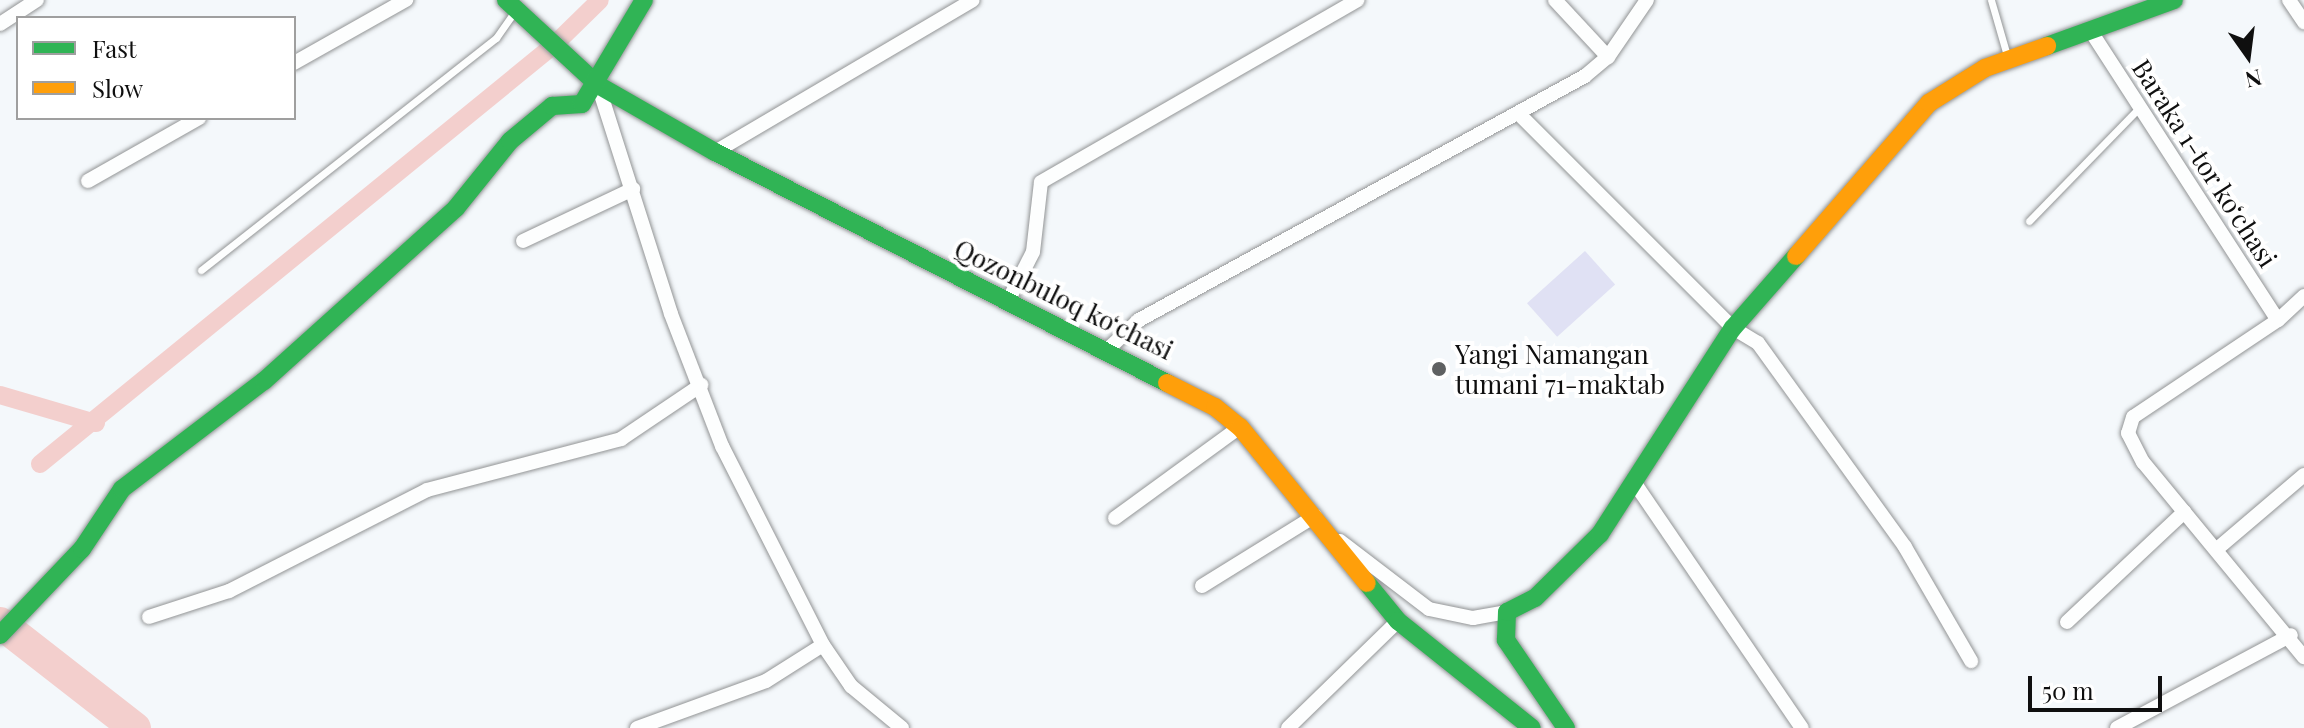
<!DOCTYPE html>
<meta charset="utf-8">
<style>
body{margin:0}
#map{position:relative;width:2304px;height:728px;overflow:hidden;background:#f4f8fb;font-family:"Playfair Display",serif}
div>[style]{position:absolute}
.pitch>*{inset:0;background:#e0e1f4;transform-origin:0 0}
.canal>*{height:18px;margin:-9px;padding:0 9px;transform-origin:9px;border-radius:9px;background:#f3cfcd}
.river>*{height:32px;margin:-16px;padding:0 16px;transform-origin:16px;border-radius:16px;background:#f3cfcd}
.roads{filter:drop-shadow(0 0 2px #929495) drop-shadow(0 0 2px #929495)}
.lane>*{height:7px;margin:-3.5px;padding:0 3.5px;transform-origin:3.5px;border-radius:3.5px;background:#fdfefe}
.street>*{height:14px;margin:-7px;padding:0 7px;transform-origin:7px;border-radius:7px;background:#fdfefe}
.fast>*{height:18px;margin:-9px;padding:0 9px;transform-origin:9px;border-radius:9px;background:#30b455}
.slow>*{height:18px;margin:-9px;padding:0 9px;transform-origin:9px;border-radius:9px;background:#ff9f0a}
.dots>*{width:22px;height:22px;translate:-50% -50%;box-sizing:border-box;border:4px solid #fff;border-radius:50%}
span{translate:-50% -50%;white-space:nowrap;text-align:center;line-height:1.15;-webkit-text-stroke:8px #fff;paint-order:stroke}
.street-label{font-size:26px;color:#0f0f0f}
.poi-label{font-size:26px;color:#0f0f0f}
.left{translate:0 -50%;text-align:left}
.legend{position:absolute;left:16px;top:16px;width:280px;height:104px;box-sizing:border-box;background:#fff;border:2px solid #9f9f9f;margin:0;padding:10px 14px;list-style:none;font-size:24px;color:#0f0f0f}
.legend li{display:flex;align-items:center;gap:16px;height:40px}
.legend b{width:40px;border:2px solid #9f9f9f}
.north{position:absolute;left:2208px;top:16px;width:80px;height:80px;-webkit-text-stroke:6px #fff;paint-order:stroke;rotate:166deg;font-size:22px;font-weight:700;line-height:32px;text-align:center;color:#0f0f0f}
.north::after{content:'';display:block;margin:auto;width:28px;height:36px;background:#0f0f0f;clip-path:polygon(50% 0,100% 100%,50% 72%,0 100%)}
.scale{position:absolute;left:2028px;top:676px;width:134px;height:36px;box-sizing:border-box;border:4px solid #0f0f0f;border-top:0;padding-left:10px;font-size:24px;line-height:28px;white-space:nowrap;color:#0f0f0f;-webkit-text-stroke:6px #fff;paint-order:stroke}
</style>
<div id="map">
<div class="pitch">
<div style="left:1585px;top:251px;width:45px;height:78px;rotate:48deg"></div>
</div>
<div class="canal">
<div style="left:0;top:395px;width:100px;rotate:16.3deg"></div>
<div style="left:40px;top:464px;width:663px;rotate:-39.19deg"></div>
<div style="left:554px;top:45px;width:64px;rotate:-44.4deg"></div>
</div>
<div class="river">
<div style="left:0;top:623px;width:171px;rotate:37.9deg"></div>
</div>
<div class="roads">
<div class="lane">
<div style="left:1991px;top:0;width:61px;rotate:73.9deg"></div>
<div style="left:2029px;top:221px;width:158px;rotate:-45.8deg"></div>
<div style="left:201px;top:270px;width:375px;rotate:-38.2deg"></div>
<div style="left:496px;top:38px;width:33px;rotate:-55deg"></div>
</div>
<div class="street">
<div style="left:1555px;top:0;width:78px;rotate:47.1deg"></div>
<div style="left:2289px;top:0;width:27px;rotate:56deg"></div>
<div style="left:0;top:24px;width:44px;rotate:-33deg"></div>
<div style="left:2092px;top:33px;width:342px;rotate:57.1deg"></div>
<div style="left:294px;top:63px;width:129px;rotate:-29.4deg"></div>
<div style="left:598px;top:85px;width:240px;rotate:72.3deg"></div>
<div style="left:671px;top:314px;width:142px;rotate:68.9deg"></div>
<div style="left:722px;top:446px;width:223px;rotate:63.1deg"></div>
<div style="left:823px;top:645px;width:50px;rotate:55.7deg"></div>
<div style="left:851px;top:686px;width:66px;rotate:39.5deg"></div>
<div style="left:1518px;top:113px;width:304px;rotate:45deg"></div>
<div style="left:1733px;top:328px;width:29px;rotate:31deg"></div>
<div style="left:1758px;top:343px;width:251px;rotate:54.2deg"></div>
<div style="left:1905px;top:547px;width:132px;rotate:59.9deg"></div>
<div style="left:715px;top:152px;width:299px;rotate:-30.5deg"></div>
<div style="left:88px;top:181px;width:128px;rotate:-29.6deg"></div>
<div style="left:523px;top:241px;width:122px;rotate:-25.3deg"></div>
<div style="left:2304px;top:296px;width:35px;rotate:137deg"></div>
<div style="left:2278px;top:320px;width:174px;rotate:146.2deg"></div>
<div style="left:2133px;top:417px;width:17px;rotate:107deg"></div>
<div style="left:2128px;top:433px;width:33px;rotate:63deg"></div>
<div style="left:2143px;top:462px;width:253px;rotate:50.5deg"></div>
<div style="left:1008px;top:301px;width:55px;rotate:-63deg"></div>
<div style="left:1033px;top:252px;width:70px;rotate:-83.5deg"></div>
<div style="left:1041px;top:182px;width:365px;rotate:-29.9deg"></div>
<div style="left:1108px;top:349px;width:42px;rotate:-43.1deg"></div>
<div style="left:1139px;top:320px;width:508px;rotate:-28.68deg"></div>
<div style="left:1585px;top:76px;width:30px;rotate:-40deg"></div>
<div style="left:1608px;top:57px;width:69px;rotate:-55.6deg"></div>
<div style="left:1636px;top:485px;width:294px;rotate:55.7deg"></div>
<div style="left:1115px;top:518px;width:155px;rotate:-36.1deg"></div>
<div style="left:1340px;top:541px;width:112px;rotate:37.4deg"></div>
<div style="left:1429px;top:609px;width:45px;rotate:11.6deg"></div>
<div style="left:1473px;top:618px;width:35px;rotate:-10deg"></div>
<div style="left:2217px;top:549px;width:114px;rotate:-40.4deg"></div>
<div style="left:1202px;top:586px;width:133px;rotate:-31.8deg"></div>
<div style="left:149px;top:617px;width:84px;rotate:-18deg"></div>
<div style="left:229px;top:591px;width:222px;rotate:-27deg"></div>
<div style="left:427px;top:490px;width:201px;rotate:-14.7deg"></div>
<div style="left:621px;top:439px;width:97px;rotate:-34deg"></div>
<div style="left:2067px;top:622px;width:161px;rotate:-43.2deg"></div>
<div style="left:637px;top:728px;width:137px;rotate:-20deg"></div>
<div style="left:766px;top:681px;width:67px;rotate:-32.3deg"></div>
<div style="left:1288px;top:728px;width:153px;rotate:-44.2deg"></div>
<div style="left:2117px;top:728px;width:197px;rotate:-28.1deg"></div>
</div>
<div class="fast">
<div style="left:506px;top:0;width:125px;rotate:42.7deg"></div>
<div style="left:598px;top:85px;width:135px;rotate:29.8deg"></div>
<div style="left:715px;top:152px;width:508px;rotate:27.07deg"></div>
<div style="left:2047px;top:46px;width:135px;rotate:-19.9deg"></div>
<div style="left:1367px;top:583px;width:49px;rotate:50.8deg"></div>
<div style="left:1398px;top:621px;width:171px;rotate:38.6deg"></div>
<div style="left:0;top:635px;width:119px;rotate:-46.4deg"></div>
<div style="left:82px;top:549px;width:72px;rotate:-56.3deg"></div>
<div style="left:122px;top:489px;width:178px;rotate:-37.3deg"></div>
<div style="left:264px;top:381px;width:258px;rotate:-42deg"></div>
<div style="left:456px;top:208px;width:86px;rotate:-51.1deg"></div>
<div style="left:510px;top:141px;width:55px;rotate:-39.8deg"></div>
<div style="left:552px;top:106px;width:30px;rotate:-4deg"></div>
<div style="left:582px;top:104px;width:121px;rotate:-59.2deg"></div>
<div style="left:1566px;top:728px;width:107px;rotate:-124.3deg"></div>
<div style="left:1506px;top:640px;width:28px;rotate:-88deg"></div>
<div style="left:1507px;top:612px;width:31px;rotate:-27deg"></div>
<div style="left:1535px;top:598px;width:91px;rotate:-44.6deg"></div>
<div style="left:1600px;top:534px;width:245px;rotate:-57.2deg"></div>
<div style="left:1733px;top:328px;width:96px;rotate:-48.8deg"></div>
</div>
<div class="slow">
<div style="left:1796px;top:256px;width:203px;rotate:-49deg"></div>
<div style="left:1929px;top:103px;width:66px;rotate:-32deg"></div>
<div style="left:1985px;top:68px;width:66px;rotate:-19.5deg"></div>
<div style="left:1167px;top:383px;width:54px;rotate:26.6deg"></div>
<div style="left:1215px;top:407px;width:32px;rotate:39deg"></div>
<div style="left:1240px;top:427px;width:201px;rotate:50.9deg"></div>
</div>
</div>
<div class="dots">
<div style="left:1439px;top:369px;background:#5f6162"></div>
</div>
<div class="street-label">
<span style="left:2205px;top:163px;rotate:57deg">Baraka 1-tor koʻchasi</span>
<span style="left:1064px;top:299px;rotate:26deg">Qozonbuloq koʻchasi</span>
</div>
<div class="poi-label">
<span class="left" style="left:1455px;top:369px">Yangi Namangan<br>tumani 71-maktab</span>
</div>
<ul class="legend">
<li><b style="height:10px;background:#30b455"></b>Fast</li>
<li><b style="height:10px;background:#ff9f0a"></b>Slow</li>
</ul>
<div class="north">N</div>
<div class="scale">50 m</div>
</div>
